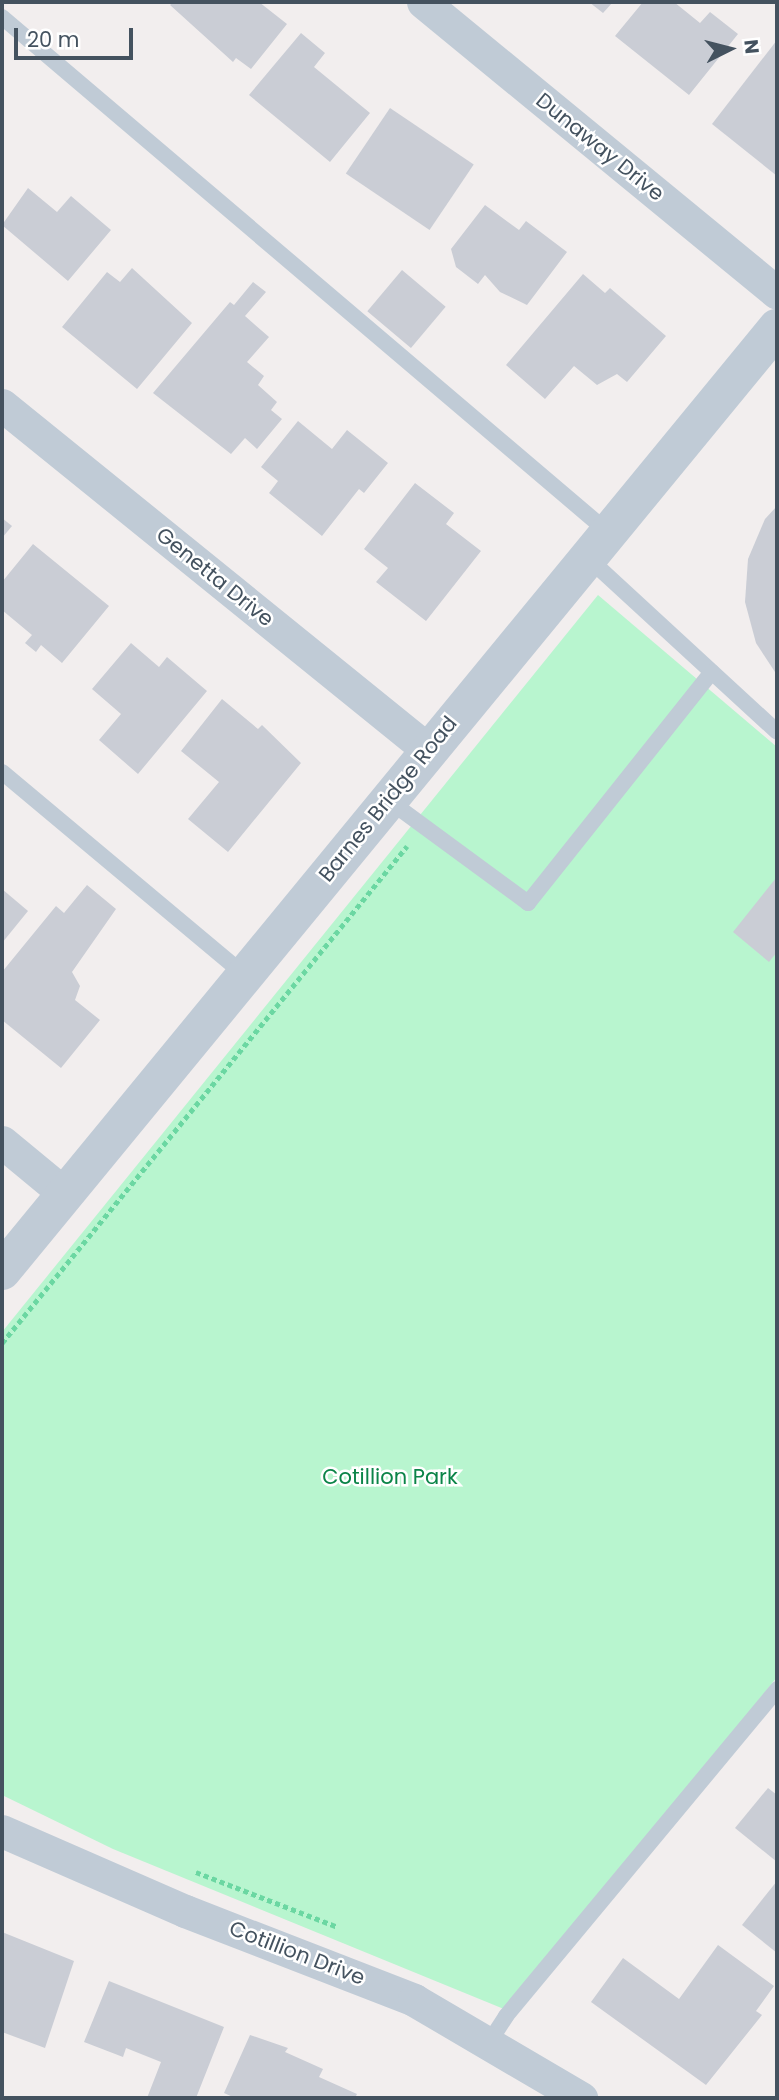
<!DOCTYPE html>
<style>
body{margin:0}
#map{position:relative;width:779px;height:2100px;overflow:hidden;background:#f2eeee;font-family:Poppins,sans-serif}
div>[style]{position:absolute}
.green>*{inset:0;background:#b8f5cf}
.building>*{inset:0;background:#cacdd5;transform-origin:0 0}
.path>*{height:4.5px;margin-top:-2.25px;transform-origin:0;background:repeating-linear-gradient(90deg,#6bd7a2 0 5px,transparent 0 8.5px)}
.service>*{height:16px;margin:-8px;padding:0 8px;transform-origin:8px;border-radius:8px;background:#c0cbd6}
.minor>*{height:33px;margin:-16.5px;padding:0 16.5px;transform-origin:16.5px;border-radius:16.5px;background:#c0cbd6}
.tertiary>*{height:38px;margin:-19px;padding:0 19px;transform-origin:19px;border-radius:19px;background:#c0cbd6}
span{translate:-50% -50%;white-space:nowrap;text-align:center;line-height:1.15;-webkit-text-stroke:5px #fff;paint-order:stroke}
.street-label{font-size:21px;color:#44525f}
.park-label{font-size:21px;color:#0b8448}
.frame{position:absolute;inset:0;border:4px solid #44525f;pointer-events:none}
.north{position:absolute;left:695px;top:14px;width:70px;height:70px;-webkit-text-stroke:5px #fff;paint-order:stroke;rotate:84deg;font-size:19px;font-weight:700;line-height:28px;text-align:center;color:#44525f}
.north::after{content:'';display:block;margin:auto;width:24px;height:32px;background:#44525f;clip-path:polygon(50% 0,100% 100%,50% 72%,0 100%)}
.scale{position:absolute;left:14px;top:28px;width:119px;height:32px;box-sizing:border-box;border:4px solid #44525f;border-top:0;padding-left:9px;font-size:21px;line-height:24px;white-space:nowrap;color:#44525f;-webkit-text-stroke:5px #fff;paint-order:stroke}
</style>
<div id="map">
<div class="green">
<div style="clip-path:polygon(598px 595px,777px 747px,777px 1677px,511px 2012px,113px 1849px,2px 1795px,2px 1332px)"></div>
</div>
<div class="building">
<div style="clip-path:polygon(173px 2px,259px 2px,287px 24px,251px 69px,236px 58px,233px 62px,170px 5px)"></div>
<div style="clip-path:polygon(589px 2px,613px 2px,603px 13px)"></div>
<div style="clip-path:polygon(643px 2px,674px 2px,700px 23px,710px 12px,738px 34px,689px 95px,615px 36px)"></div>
<div style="clip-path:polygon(301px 33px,325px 53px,314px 67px,370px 113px,330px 162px,249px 95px)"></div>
<div style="clip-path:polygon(777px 40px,777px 176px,712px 124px)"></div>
<div style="left:390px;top:108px;width:101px;height:79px;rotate:34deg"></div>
<div style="clip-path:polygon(28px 188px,57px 212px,71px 196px,111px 230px,68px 281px,2px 225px)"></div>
<div style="clip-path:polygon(485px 205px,519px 230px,526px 221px,567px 252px,527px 305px,500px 292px,485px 275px,478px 284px,456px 267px,451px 249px)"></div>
<div style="clip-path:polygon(132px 268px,192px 323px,137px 389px,62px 327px,107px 272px,120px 282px)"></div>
<div style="left:402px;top:270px;width:57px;height:54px;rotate:40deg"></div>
<div style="clip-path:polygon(583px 274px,605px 293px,610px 288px,666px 336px,627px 382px,617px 374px,597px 385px,574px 366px,545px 399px,506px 365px)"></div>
<div style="clip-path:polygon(253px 282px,266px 292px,245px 316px,269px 337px,247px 362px,264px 376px,258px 385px,277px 402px,271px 410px,282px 419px,257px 449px,245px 438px,231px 454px,153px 393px,230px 302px,234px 305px)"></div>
<div style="clip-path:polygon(298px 421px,332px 449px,347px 430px,388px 463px,364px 493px,359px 489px,322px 536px,269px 493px,278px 481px,261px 467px)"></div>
<div style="clip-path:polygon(415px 483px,454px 513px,446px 524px,481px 551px,426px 621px,376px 582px,388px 568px,364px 549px)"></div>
<div style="clip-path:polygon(777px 506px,777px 675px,756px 643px,745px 602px,748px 559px,765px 519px)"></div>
<div style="clip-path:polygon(2px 518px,12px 526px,2px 538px)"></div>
<div style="clip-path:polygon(33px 544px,109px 606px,62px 663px,41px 645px,36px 652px,25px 643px,32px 635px,2px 610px,2px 582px)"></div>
<div style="clip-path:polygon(131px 643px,159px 667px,167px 657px,207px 691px,138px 774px,99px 740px,121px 714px,92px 689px)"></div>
<div style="clip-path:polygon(222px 699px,258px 729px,262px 725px,301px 763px,228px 852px,188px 819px,219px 782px,181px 751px)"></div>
<div style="clip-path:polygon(776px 878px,777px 952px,769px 962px,733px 932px)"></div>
<div style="clip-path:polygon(87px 885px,116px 909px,72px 972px,80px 986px,75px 1000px,100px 1020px,61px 1068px,2px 1020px,2px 972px,56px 906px,64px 913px)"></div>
<div style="clip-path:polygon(2px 889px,28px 911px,2px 943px)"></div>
<div style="clip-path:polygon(768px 1788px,777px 1795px,777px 1862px,735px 1828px)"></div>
<div style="clip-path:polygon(777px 1881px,777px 1953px,742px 1925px)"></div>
<div style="clip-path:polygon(2px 1932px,74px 1961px,45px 2048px,2px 2032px)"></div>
<div style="clip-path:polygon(718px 1945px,774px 1986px,756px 2011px,762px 2015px,706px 2085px,591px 2002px,623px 1958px,679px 1999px)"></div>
<div style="clip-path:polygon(109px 1981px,224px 2027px,196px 2098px,147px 2098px,161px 2062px,126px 2048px,123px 2057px,84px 2042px)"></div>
<div style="clip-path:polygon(250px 2035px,288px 2048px,285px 2052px,323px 2069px,319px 2077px,357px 2094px,355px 2098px,235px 2098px,224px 2093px)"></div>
</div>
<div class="path">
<div style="left:2px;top:1343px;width:641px;rotate:-50.82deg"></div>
<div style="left:196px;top:1872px;width:152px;rotate:21.2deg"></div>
</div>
<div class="service">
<div style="left:2px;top:17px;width:795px;rotate:40.36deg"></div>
<div style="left:587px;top:557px;width:258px;rotate:42.6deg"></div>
<div style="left:2px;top:772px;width:315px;rotate:39.9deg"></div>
<div style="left:388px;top:800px;width:174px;rotate:36.3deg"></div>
<div style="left:528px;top:903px;width:295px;rotate:-51.5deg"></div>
<div style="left:488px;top:2044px;width:33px;rotate:-57deg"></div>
<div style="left:506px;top:2016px;width:425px;rotate:-50.3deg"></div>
</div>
<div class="minor">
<div style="left:423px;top:2px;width:458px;rotate:39.4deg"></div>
<div style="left:2px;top:405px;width:548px;rotate:39deg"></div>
<div style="left:2px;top:1142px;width:82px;rotate:39.5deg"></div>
<div style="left:2px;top:1831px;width:200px;rotate:23.6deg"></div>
<div style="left:185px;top:1911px;width:246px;rotate:21.2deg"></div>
<div style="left:414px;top:2000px;width:194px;rotate:30.4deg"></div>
</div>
<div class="tertiary">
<div style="left:2px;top:1271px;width:1221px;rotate:-50.59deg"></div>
</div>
<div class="street-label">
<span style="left:600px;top:147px;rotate:39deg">Dunaway Drive</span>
<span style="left:215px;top:577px;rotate:39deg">Genetta Drive</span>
<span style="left:388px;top:799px;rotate:-51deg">Barnes Bridge Road</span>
<span style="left:297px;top:1953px;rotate:21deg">Cotillion Drive</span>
</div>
<div class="park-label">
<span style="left:390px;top:1477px">Cotillion Park</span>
</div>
<div class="frame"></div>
<div class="north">N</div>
<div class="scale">20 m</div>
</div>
